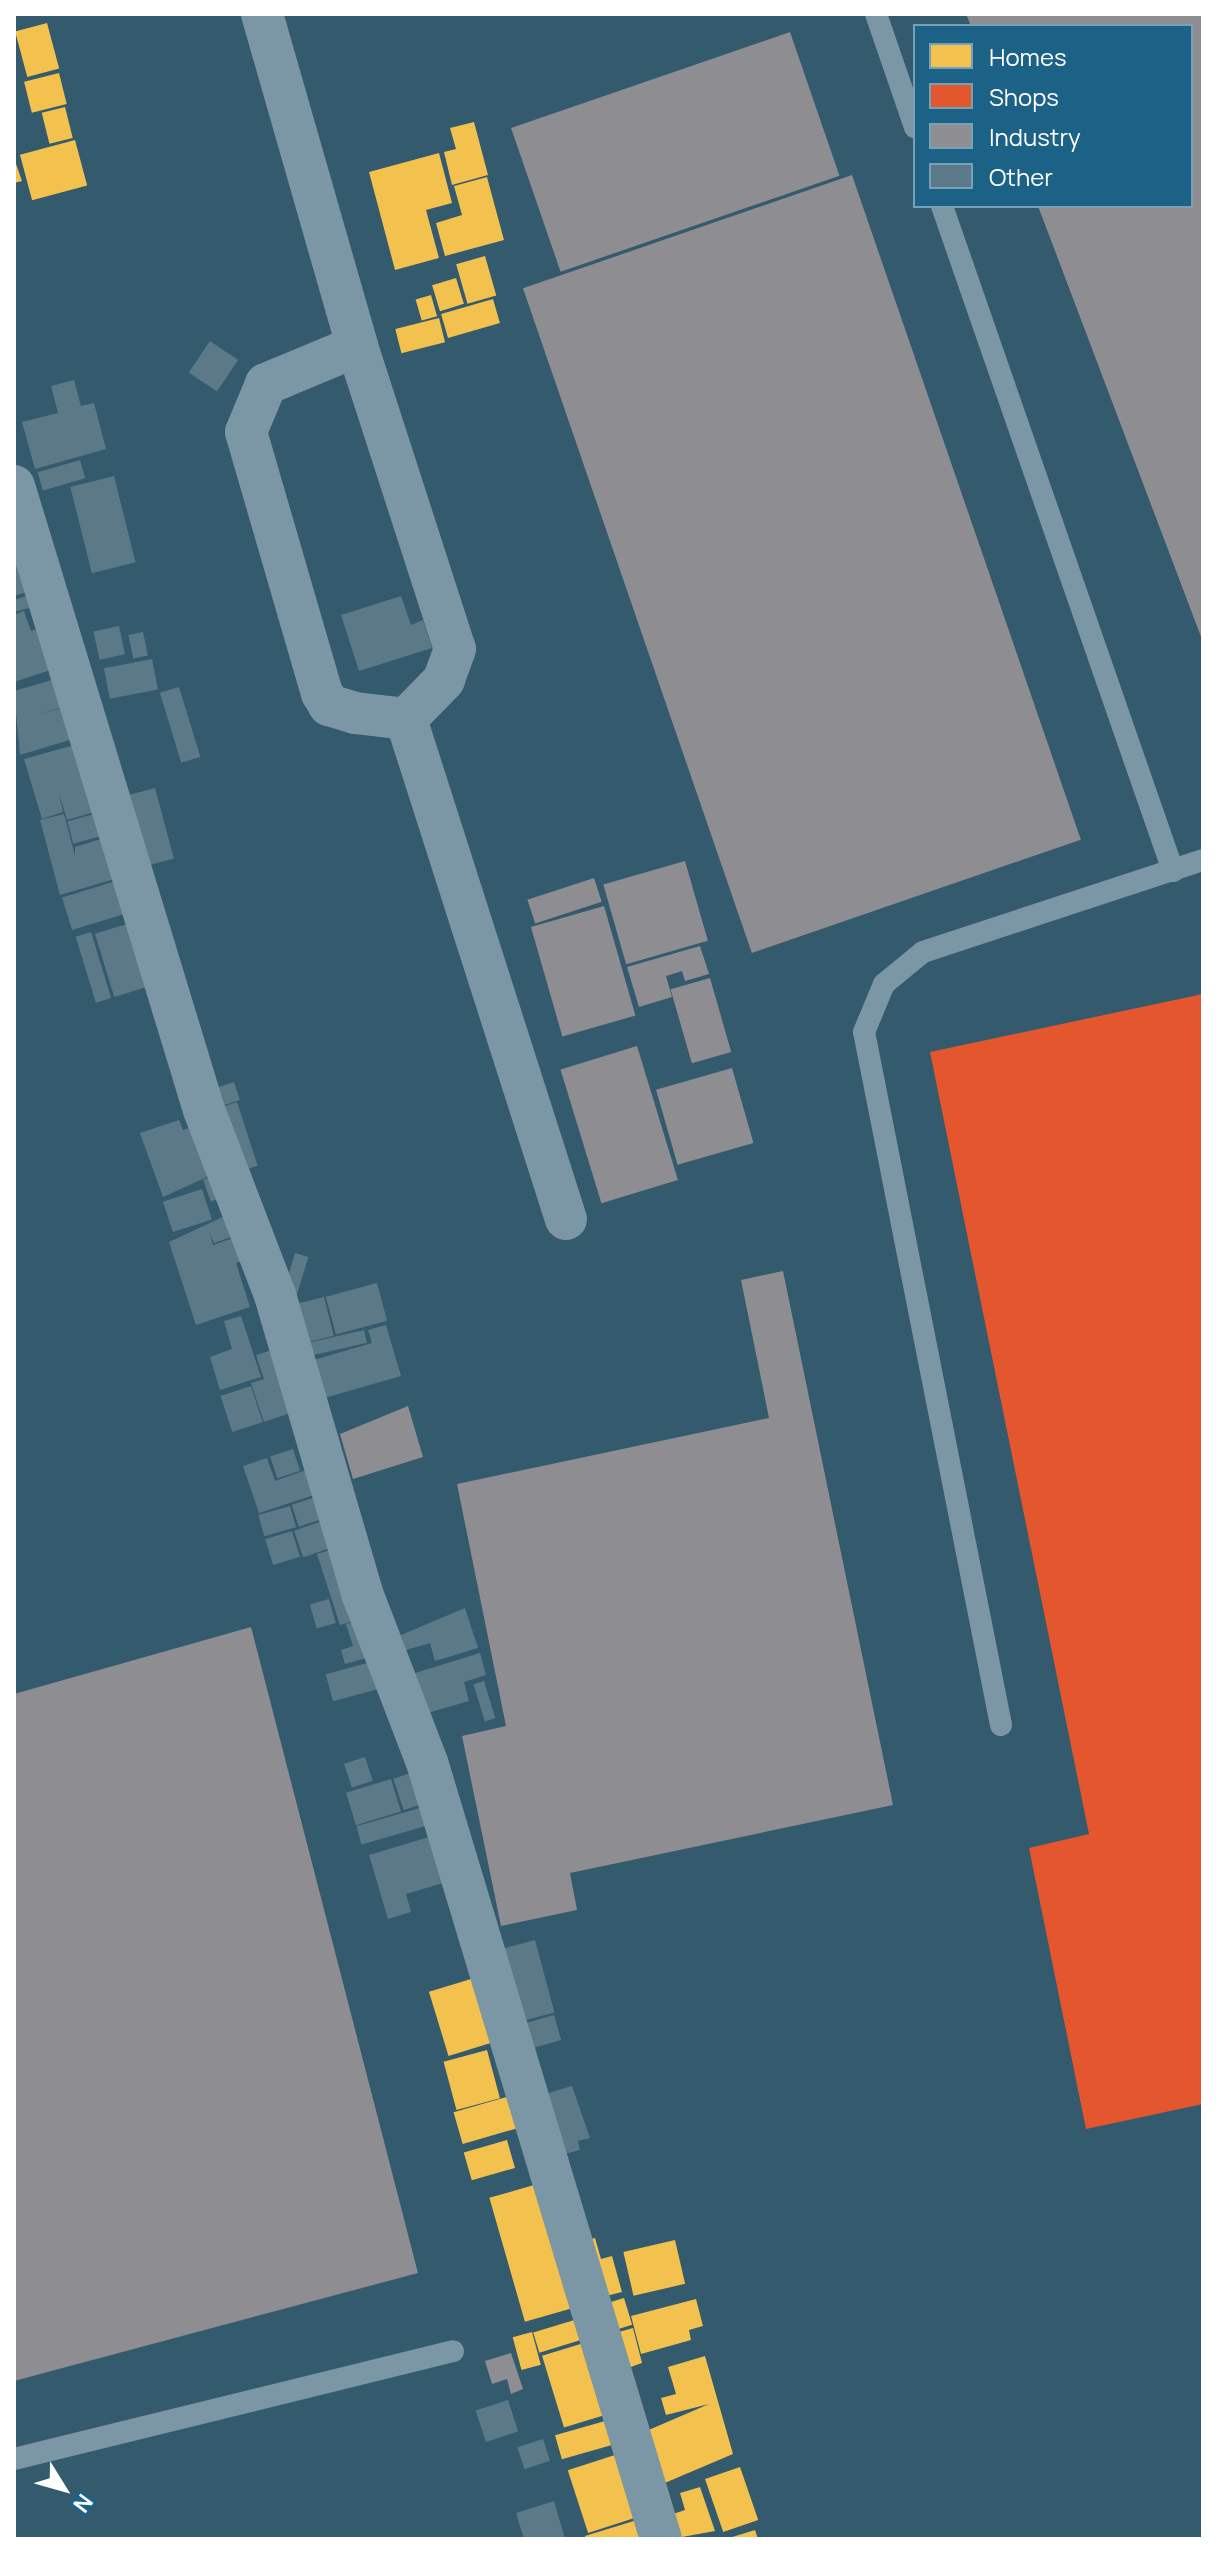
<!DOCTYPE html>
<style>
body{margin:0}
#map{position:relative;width:1217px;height:2553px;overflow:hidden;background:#345a6e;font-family:Manrope,sans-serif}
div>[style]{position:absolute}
.homes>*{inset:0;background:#f2c14e;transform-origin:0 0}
.shops>*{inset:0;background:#e4572e}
.industry>*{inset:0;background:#8d8d92;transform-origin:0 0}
.building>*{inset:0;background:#5c7988;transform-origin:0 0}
.lane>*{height:22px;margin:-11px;padding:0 11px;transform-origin:11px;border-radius:11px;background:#7b96a4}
.street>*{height:42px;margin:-21px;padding:0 21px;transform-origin:21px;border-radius:21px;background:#7b96a4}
span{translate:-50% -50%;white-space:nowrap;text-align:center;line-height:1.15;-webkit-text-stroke:8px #1c6287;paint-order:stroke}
.frame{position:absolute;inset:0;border:16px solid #fff;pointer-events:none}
.legend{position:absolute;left:913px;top:24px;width:280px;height:184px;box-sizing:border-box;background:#1c6287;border:2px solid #77a1b7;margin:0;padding:10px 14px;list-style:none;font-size:24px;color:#fff}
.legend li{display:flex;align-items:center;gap:16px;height:40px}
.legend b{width:40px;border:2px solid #77a1b7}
.north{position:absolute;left:24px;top:2449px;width:80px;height:80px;-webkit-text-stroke:6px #1c6287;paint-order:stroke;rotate:127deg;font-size:22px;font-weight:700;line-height:32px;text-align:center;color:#fff}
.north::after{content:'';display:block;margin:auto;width:28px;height:36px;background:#fff;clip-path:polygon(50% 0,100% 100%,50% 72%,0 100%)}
</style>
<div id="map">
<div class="homes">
<div style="left:47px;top:23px;width:47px;height:33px;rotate:75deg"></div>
<div style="left:59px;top:73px;width:32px;height:36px;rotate:76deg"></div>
<div style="left:65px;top:107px;width:32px;height:24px;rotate:76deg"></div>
<div style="clip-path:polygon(474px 122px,488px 175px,452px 185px,444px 152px,456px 149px,450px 128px)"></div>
<div style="left:75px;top:140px;width:47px;height:57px;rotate:75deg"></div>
<div style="clip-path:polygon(439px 153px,452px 203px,426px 210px,439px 258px,395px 270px,369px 172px)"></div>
<div style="clip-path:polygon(14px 158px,22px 181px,14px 183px)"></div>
<div style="clip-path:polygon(487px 177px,504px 240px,445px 256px,436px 223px,462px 215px,454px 186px)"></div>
<div style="left:485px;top:256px;width:41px;height:30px;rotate:74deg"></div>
<div style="left:456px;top:278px;width:27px;height:25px;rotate:73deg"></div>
<div style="left:431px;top:295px;width:22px;height:16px;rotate:74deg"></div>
<div style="left:493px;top:299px;width:25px;height:54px;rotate:74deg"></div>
<div style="left:439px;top:318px;width:25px;height:45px;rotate:76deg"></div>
<div style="left:471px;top:1979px;width:67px;height:44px;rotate:73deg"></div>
<div style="left:487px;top:2050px;width:50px;height:45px;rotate:75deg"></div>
<div style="left:517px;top:2094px;width:33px;height:66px;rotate:74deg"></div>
<div style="left:507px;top:2140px;width:29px;height:45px;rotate:74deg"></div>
<div style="left:548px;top:2181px;width:129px;height:61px;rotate:74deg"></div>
<div style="clip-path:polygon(595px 2238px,601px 2259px,612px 2256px,622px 2292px,594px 2299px,579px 2242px)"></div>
<div style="left:675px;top:2240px;width:45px;height:53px;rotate:77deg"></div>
<div style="left:624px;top:2298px;width:28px;height:29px;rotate:73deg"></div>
<div style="clip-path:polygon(696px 2299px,703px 2326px,689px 2330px,691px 2340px,641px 2354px,631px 2316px)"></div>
<div style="left:581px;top:2318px;width:21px;height:50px;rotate:73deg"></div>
<div style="clip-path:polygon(633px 2328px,642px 2363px,628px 2368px,605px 2336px)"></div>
<div style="left:532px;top:2332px;width:34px;height:20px;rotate:75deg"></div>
<div style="left:587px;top:2342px;width:75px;height:47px;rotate:73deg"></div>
<div style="clip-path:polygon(705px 2356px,733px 2454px,660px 2485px,644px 2432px,709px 2404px,666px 2415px,661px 2398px,676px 2394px,668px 2367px)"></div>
<div style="left:605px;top:2421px;width:25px;height:52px;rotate:74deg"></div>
<div style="left:621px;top:2453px;width:66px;height:56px;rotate:72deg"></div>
<div style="left:740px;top:2467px;width:56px;height:37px;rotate:71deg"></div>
<div style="clip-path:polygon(700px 2487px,715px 2531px,671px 2539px,664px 2517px,685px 2510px,680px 2493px)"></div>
<div style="clip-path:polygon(650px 2516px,657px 2539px,586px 2539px,585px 2536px)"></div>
<div style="clip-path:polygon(755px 2530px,758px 2539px,729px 2539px,729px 2538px)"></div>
</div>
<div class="shops">
<div style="clip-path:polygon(1203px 994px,1203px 2104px,1086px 2129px,1029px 1848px,1089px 1834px,930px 1052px)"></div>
</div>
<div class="industry">
<div style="clip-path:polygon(966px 14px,1203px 14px,1203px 642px,1038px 206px,1191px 206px,1191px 26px,971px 26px)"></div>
<div style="left:790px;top:32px;width:152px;height:295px;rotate:71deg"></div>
<div style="left:852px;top:175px;width:703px;height:348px;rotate:71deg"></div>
<div style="left:685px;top:861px;width:83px;height:85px;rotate:74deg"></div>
<div style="left:594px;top:878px;width:25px;height:70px;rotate:72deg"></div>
<div style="left:604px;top:906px;width:114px;height:76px;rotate:74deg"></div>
<div style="clip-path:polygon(700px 946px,709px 974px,685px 981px,682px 971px,666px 976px,672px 997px,639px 1007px,627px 967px)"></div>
<div style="left:710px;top:978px;width:77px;height:41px;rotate:74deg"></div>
<div style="left:637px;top:1046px;width:140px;height:80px;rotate:73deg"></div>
<div style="left:732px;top:1068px;width:78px;height:79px;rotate:74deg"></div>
<div style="clip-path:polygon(783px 1271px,893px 1805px,570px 1873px,577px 1910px,501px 1926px,462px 1736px,506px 1726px,457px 1484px,769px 1418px,741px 1280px)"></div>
<div style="clip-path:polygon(408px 1406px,423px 1457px,353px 1479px,340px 1434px)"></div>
<div style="clip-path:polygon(251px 1627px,418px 2273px,14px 2381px,14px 1694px)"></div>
<div style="clip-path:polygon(511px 2353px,523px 2389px,511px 2394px,507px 2379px,492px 2384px,485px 2361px)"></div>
</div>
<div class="building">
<div style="left:210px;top:341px;width:34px;height:38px;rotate:34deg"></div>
<div style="clip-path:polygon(74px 380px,81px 406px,94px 403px,106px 449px,35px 469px,22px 422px,58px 413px,51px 386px)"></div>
<div style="left:80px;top:460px;width:19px;height:44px;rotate:74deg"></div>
<div style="left:114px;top:476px;width:89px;height:45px;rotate:76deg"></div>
<div style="clip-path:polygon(14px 535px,43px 587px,14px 596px)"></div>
<div style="clip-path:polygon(26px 596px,29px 608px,14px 612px,14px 600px)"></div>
<div style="clip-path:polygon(401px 596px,411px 625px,423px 620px,432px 648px,359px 671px,341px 615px)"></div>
<div style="clip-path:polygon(24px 611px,31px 631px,52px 624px,66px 665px,14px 682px,14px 615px)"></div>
<div style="left:119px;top:626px;width:29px;height:26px;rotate:78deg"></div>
<div style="left:143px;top:632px;width:24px;height:15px;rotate:78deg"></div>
<div style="left:152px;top:659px;width:31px;height:49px;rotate:79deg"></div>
<div style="clip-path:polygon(66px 676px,74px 704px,35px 715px,74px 705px,83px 736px,20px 755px,14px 691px)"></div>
<div style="left:179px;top:687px;width:73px;height:20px;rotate:73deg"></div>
<div style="clip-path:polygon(78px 744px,98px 811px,67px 820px,59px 793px,63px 812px,42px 819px,24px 759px)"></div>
<div style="left:155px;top:788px;width:73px;height:41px;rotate:75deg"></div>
<div style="left:106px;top:811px;width:23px;height:40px;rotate:75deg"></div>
<div style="clip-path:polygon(64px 814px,75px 856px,75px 847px,117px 834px,128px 875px,60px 895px,40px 820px)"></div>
<div style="left:129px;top:877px;width:34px;height:70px;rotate:73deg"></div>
<div style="left:137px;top:921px;width:66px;height:44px;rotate:73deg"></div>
<div style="left:91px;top:932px;width:69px;height:16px;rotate:73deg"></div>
<div style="left:234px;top:1082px;width:19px;height:28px;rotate:72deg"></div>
<div style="left:237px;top:1102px;width:67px;height:28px;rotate:72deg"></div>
<div style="clip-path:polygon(179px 1120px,183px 1130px,201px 1124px,218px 1172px,163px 1197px,140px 1133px)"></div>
<div style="left:219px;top:1174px;width:23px;height:17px;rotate:70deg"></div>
<div style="left:202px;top:1189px;width:32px;height:41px;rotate:72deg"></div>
<div style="clip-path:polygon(225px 1216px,231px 1237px,214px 1243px,210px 1234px,213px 1245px,245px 1234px,253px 1257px,236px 1263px,250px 1307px,196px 1325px,169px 1242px)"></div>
<div style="left:295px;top:1253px;width:14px;height:42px;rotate:17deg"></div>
<div style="left:377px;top:1283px;width:39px;height:53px;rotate:75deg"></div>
<div style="left:324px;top:1297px;width:40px;height:31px;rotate:76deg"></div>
<div style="clip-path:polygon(241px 1316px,261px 1377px,220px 1390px,210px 1357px,232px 1349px,224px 1321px)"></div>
<div style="clip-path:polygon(386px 1325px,401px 1376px,321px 1399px,310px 1361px,372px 1343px,368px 1330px)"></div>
<div style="left:364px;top:1330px;width:13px;height:60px;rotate:77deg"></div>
<div style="clip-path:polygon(285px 1346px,305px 1408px,264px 1422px,251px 1383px,264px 1379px,256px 1355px)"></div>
<div style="left:251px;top:1386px;width:38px;height:32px;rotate:72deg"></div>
<div style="left:293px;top:1449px;width:23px;height:24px;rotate:72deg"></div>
<div style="clip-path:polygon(267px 1458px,275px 1481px,306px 1470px,314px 1495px,259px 1513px,243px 1466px)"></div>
<div style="left:325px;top:1494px;width:23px;height:35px;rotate:72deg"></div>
<div style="left:290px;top:1506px;width:22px;height:33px;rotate:74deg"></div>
<div style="left:331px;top:1518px;width:28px;height:39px;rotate:71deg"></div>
<div style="left:292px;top:1531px;width:27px;height:28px;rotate:73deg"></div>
<div style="clip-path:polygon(340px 1547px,354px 1621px,340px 1625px,317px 1554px)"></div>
<div style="left:329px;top:1599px;width:25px;height:20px;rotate:74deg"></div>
<div style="clip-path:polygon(465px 1608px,478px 1648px,435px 1661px,430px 1643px,406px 1650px,401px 1635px)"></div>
<div style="clip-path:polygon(367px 1619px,377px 1655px,345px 1664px,341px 1650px,353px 1646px,346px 1624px)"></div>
<div style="clip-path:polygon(480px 1653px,486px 1675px,464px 1682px,469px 1701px,424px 1714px,412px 1674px)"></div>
<div style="left:375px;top:1661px;width:28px;height:51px;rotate:75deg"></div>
<div style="left:484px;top:1681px;width:39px;height:11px;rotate:73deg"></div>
<div style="left:365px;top:1757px;width:25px;height:22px;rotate:72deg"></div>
<div style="left:420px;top:1770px;width:33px;height:28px;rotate:72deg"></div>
<div style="left:391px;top:1779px;width:34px;height:47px;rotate:73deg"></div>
<div style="left:437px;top:1803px;width:19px;height:84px;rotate:74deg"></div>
<div style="clip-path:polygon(429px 1837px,443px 1883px,406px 1894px,411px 1912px,388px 1919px,369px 1855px)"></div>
<div style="left:535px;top:1940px;width:75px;height:37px;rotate:75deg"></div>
<div style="left:554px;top:2015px;width:26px;height:32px;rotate:74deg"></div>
<div style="clip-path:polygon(572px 2086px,590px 2138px,578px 2141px,580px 2150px,557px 2156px,542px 2095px)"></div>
<div style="left:508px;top:2400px;width:33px;height:34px;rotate:72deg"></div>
<div style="left:543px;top:2439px;width:23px;height:27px;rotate:72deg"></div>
<div style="clip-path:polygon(554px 2501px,565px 2539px,524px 2539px,516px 2513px)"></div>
</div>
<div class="lane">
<div style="left:876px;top:14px;width:120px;rotate:71deg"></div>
<div style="left:942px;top:206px;width:704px;rotate:70.84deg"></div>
<div style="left:1001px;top:1725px;width:706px;rotate:-101.18deg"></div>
<div style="left:864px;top:1032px;width:52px;rotate:-67.4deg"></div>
<div style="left:884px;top:984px;width:50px;rotate:-39.4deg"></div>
<div style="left:923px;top:952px;width:295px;rotate:-18.2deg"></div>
<div style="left:14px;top:2459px;width:452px;rotate:-13.8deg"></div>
</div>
<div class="street">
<div style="left:262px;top:14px;width:345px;rotate:74deg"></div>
<div style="left:357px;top:346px;width:318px;rotate:72.1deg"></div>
<div style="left:455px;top:649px;width:33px;rotate:110deg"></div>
<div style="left:444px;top:680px;width:54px;rotate:134.3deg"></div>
<div style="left:357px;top:346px;width:99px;rotate:157.3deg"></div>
<div style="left:266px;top:384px;width:52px;rotate:112.6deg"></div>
<div style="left:246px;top:432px;width:272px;rotate:73.8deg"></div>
<div style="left:322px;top:693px;width:14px;rotate:60deg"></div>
<div style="left:329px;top:705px;width:27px;rotate:17deg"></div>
<div style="left:355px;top:713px;width:51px;rotate:6.7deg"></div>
<div style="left:14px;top:486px;width:652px;rotate:73.07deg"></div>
<div style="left:204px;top:1110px;width:198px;rotate:69deg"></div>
<div style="left:275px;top:1295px;width:310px;rotate:73.7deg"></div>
<div style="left:362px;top:1593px;width:181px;rotate:69deg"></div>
<div style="left:427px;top:1762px;width:811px;rotate:73.24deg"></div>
<div style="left:406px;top:719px;width:525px;rotate:72.26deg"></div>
</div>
<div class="frame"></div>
<ul class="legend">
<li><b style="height:22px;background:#f2c14e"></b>Homes</li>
<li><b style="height:22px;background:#e4572e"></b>Shops</li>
<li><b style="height:22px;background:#8d8d92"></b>Industry</li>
<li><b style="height:22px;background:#5c7988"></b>Other</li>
</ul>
<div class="north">N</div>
</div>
